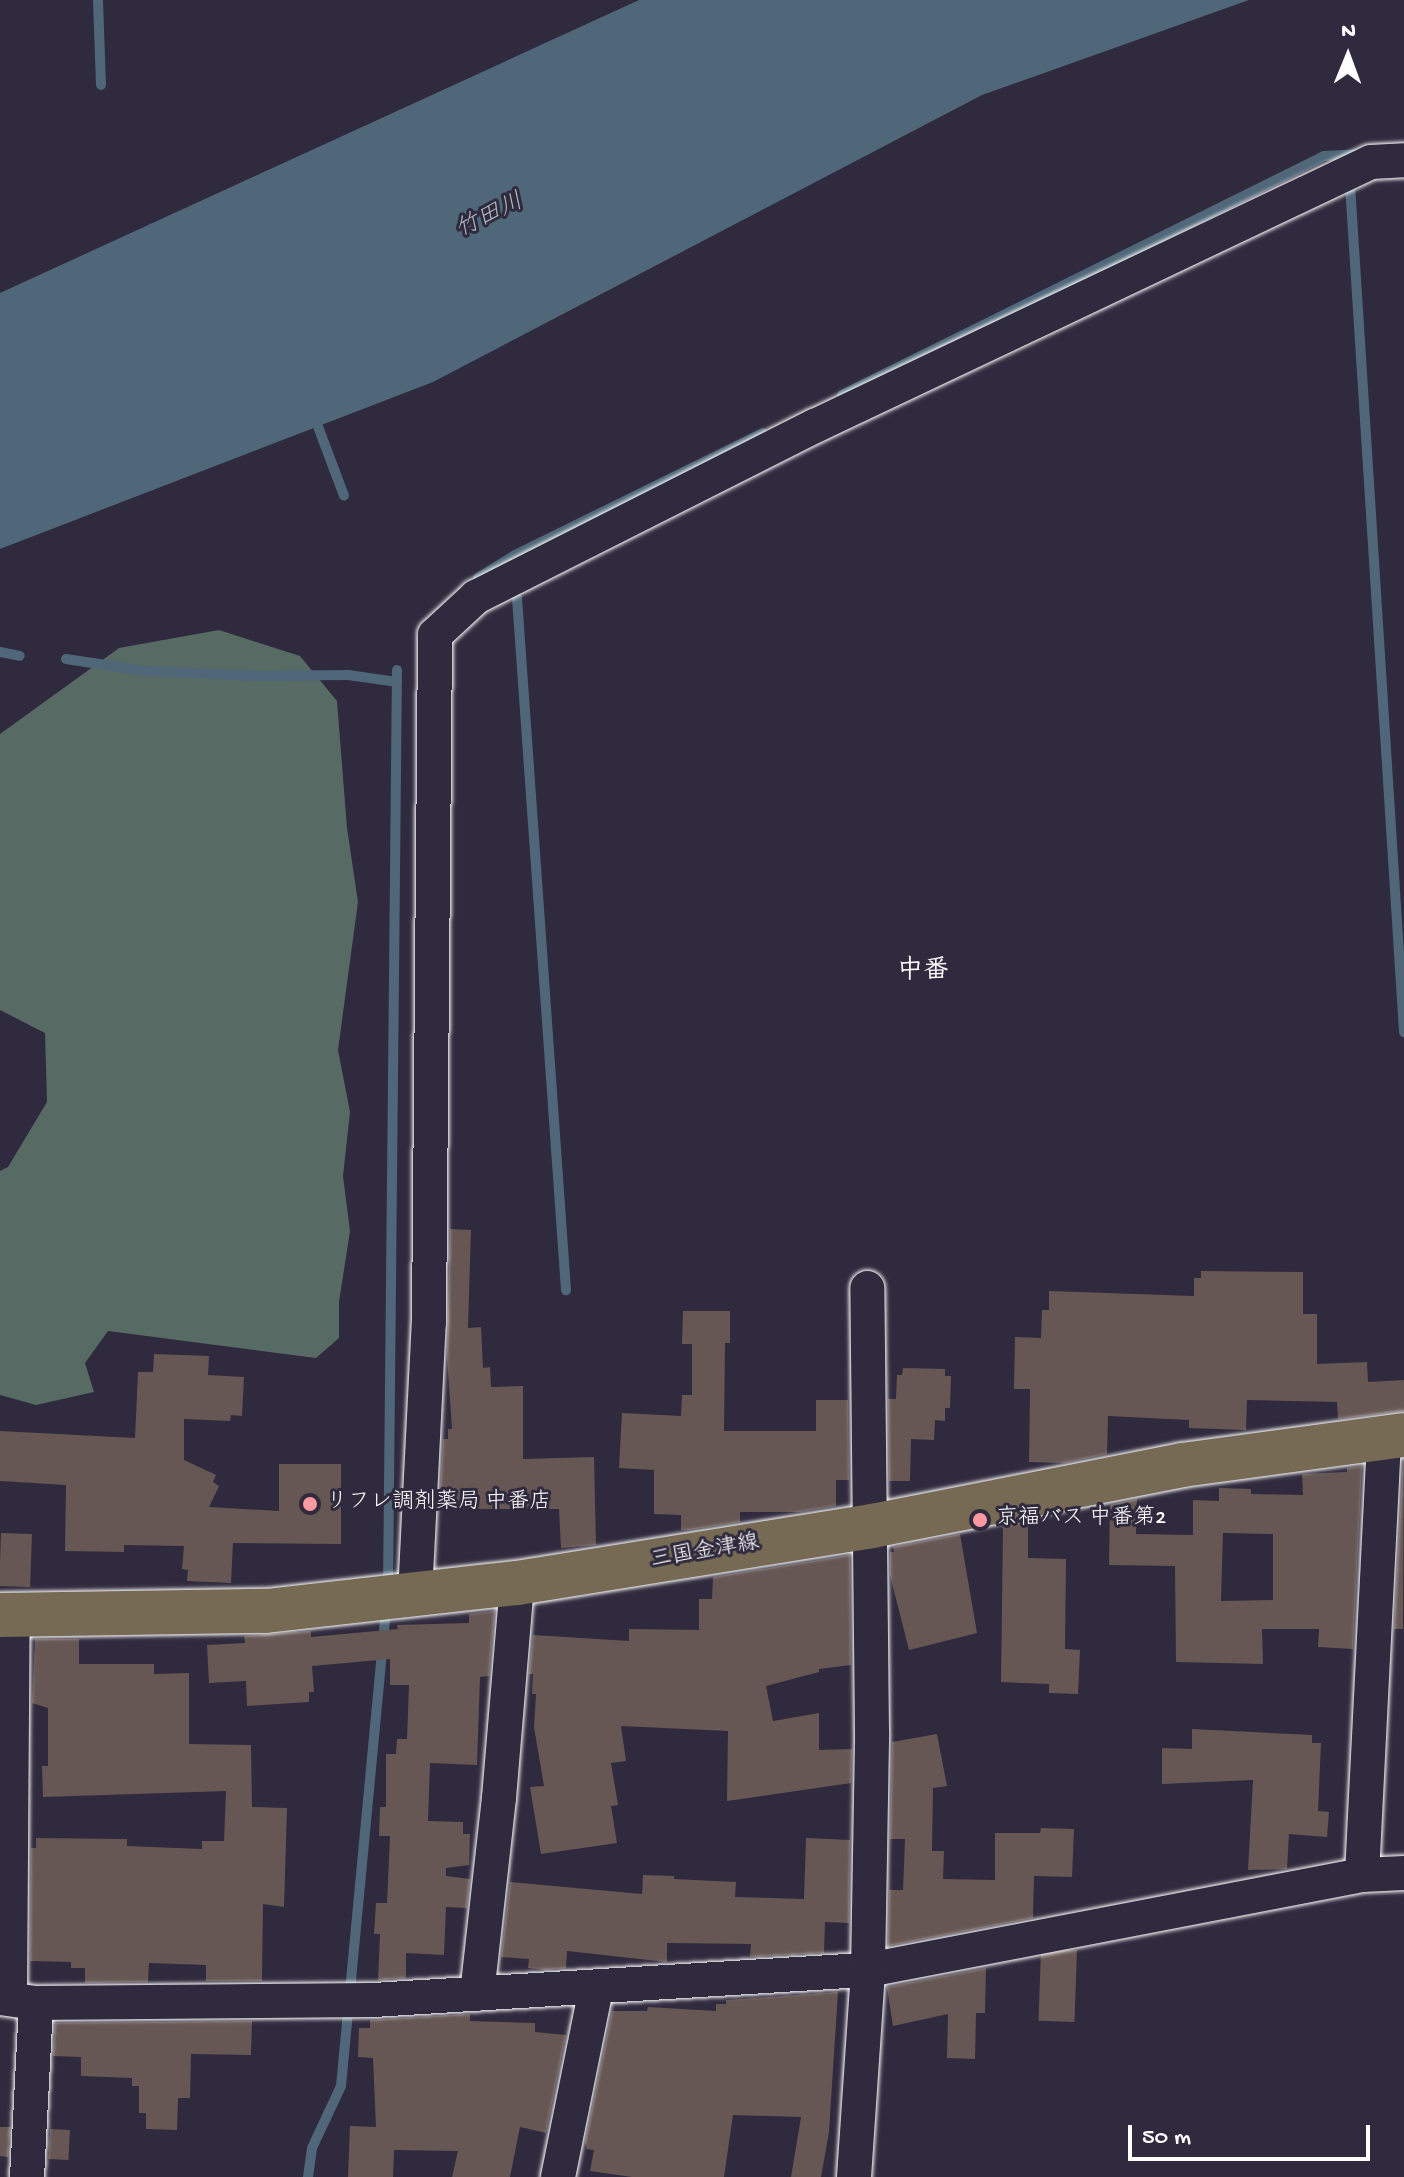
<!DOCTYPE html>
<meta charset="utf-8">
<style>
body{margin:0}
#map{position:relative;width:1404px;height:2177px;overflow:hidden;background:#2f2a3d;font-family:"Gochi Hand","Klee One",sans-serif}
div>[style]{position:absolute}
.green>*{inset:0;background:#576a64}
.water>*{inset:0;background:#4f6779}
.stream>*{height:10px;margin:-5px;padding:0 5px;transform-origin:5px;border-radius:5px;background:#4f6779}
.building>*{inset:0;background:#665754;transform-origin:0 0}
.roads{filter:drop-shadow(0 0 2px #fff) drop-shadow(0 0 2px #fff)}
.minor>*{height:34px;margin:-17px;padding:0 17px;transform-origin:17px;border-radius:17px;background:#2f2a3d}
.major>*{height:44px;margin:-22px;padding:0 22px;transform-origin:22px;border-radius:22px;background:#766a55}
.dots>*{width:22px;height:22px;translate:-50% -50%;box-sizing:border-box;border:4px solid #2f2a3d;border-radius:50%}
span{translate:-50% -50%;white-space:nowrap;text-align:center;line-height:1.15;-webkit-text-stroke:6px #2f2a3d;paint-order:stroke}
.poi-label{font-size:22px;color:#fff}
.left{translate:0 -50%;text-align:left}
.street-label{font-size:22px;color:#fff}
.water-label{font-size:24px;color:#b0bbc3;font-style:italic}
.quarter-label{font-size:26px;color:#fff;font-weight:700}
.north{position:absolute;left:1308px;top:16px;width:80px;height:80px;-webkit-text-stroke:6px #2f2a3d;paint-order:stroke;rotate:1deg;font-size:22px;font-weight:700;line-height:32px;text-align:center;color:#fff}
.north::after{content:'';display:block;margin:auto;width:28px;height:36px;background:#fff;clip-path:polygon(50% 0,100% 100%,50% 72%,0 100%)}
.scale{position:absolute;left:1128px;top:2125px;width:242px;height:36px;box-sizing:border-box;border:4px solid #fff;border-top:0;padding-left:10px;font-size:24px;line-height:28px;white-space:nowrap;color:#fff;-webkit-text-stroke:6px #2f2a3d;paint-order:stroke}
</style>
<div id="map">
<div class="green">
<div style="clip-path:polygon(219px 630px,300px 656px,337px 701px,347px 828px,358px 902px,338px 1050px,350px 1112px,343px 1176px,350px 1231px,339px 1302px,339px 1338px,316px 1358px,108px 1331px,85px 1363px,94px 1392px,36px 1405px,0 1395px,0 1171px,8px 1167px,47px 1102px,45px 1033px,0 1010px,0 734px,119px 648px)"></div>
</div>
<div class="water">
<div style="clip-path:polygon(639px 0,1249px 0,982px 95px,433px 382px,0 549px,0 293px)"></div>
</div>
<div class="stream">
<div style="left:98px;top:0;width:85px;rotate:88deg"></div>
<div style="left:1350px;top:185px;width:849px;rotate:86.35deg"></div>
<div style="left:842px;top:395px;width:538px;rotate:-26.37deg"></div>
<div style="left:1324px;top:156px;width:34px;rotate:-3deg"></div>
<div style="left:314px;top:416px;width:85px;rotate:69.4deg"></div>
<div style="left:478px;top:578px;width:44px;rotate:-31.9deg"></div>
<div style="left:515px;top:555px;width:276px;rotate:-26.2deg"></div>
<div style="left:517px;top:598px;width:694px;rotate:85.95deg"></div>
<div style="left:0;top:652px;width:20px;rotate:11deg"></div>
<div style="left:66px;top:659px;width:81px;rotate:8.5deg"></div>
<div style="left:146px;top:671px;width:112px;rotate:2.6deg"></div>
<div style="left:258px;top:676px;width:90px;rotate:-0.6deg"></div>
<div style="left:348px;top:675px;width:49px;rotate:8.1deg"></div>
<div style="left:388px;top:1588px;width:918px;rotate:-89.44deg"></div>
<div style="left:308px;top:2177px;width:29px;rotate:-82deg"></div>
<div style="left:312px;top:2148px;width:68px;rotate:-64.9deg"></div>
<div style="left:341px;top:2086px;width:480px;rotate:-84.6deg"></div>
</div>
<div class="building">
<div style="clip-path:polygon(450px 1229px,471px 1230px,468px 1328px,481px 1327px,483px 1368px,490px 1367px,491px 1387px,523px 1386px,523px 1459px,594px 1457px,596px 1545px,561px 1548px,559px 1509px,439px 1509px,443px 1439px,448px 1439px,448px 1429px,452px 1429px,447px 1356px)"></div>
<div style="clip-path:polygon(1201px 1271px,1303px 1272px,1303px 1314px,1317px 1314px,1317px 1364px,1367px 1362px,1368px 1382px,1404px 1380px,1404px 1411px,1338px 1419px,1337px 1402px,1247px 1400px,1246px 1430px,1189px 1428px,1189px 1420px,1108px 1416px,1107px 1454px,1064px 1463px,1029px 1462px,1030px 1389px,1014px 1389px,1015px 1337px,1041px 1338px,1042px 1310px,1049px 1310px,1049px 1291px,1194px 1296px,1194px 1278px,1201px 1278px)"></div>
<div style="clip-path:polygon(683px 1311px,730px 1311px,730px 1343px,725px 1343px,724px 1431px,816px 1431px,816px 1400px,848px 1400px,849px 1480px,836px 1480px,836px 1506px,800px 1512px,740px 1512px,740px 1522px,689px 1530px,681px 1530px,681px 1515px,654px 1514px,654px 1470px,619px 1468px,622px 1413px,681px 1416px,682px 1395px,692px 1395px,692px 1344px,682px 1344px)"></div>
<div style="clip-path:polygon(154px 1354px,209px 1356px,208px 1375px,244px 1377px,242px 1416px,231px 1415px,230px 1421px,184px 1419px,184px 1460px,216px 1475px,213px 1482px,219px 1486px,209px 1507px,279px 1511px,279px 1464px,341px 1464px,341px 1544px,233px 1543px,231px 1583px,187px 1581px,188px 1570px,182px 1569px,184px 1546px,124px 1545px,124px 1552px,65px 1551px,66px 1485px,0 1481px,0 1431px,135px 1438px,138px 1372px,153px 1372px)"></div>
<div style="clip-path:polygon(903px 1368px,945px 1369px,945px 1376px,951px 1376px,950px 1408px,945px 1408px,945px 1421px,935px 1420px,934px 1440px,911px 1439px,910px 1481px,889px 1481px,888px 1399px,896px 1399px,897px 1375px,902px 1375px)"></div>
<div style="clip-path:polygon(1404px 1460px,1403px 1629px,1394px 1629px,1403px 1460px)"></div>
<div style="clip-path:polygon(evenodd,1362px 1466px,1353px 1649px,1318px 1647px,1319px 1629px,1262px 1629px,1263px 1664px,1176px 1662px,1175px 1566px,1109px 1565px,1110px 1505px,1137px 1499px,1136px 1534px,1193px 1535px,1193px 1500px,1219px 1501px,1219px 1488px,1251px 1489px,1251px 1494px,1303px 1495px,1302px 1474px,1347px 1472px,1347px 1468px,1362px 1466px,1223px 1533px,1273px 1534px,1273px 1600px,1221px 1601px,1223px 1533px)"></div>
<div style="clip-path:polygon(1028px 1521px,1028px 1558px,1066px 1559px,1065px 1649px,1080px 1650px,1078px 1694px,1049px 1693px,1049px 1684px,1001px 1682px,1003px 1526px)"></div>
<div style="left:1px;top:1533px;width:31px;height:53px;rotate:2deg"></div>
<div style="clip-path:polygon(960px 1534px,977px 1633px,909px 1650px,890px 1575px,890px 1552px,894px 1552px,893px 1547px)"></div>
<div style="clip-path:polygon(850px 1555px,851px 1665px,819px 1669px,819px 1672px,766px 1686px,773px 1721px,819px 1713px,819px 1750px,852px 1749px,851px 1783px,727px 1801px,728px 1731px,621px 1726px,626px 1761px,611px 1763px,618px 1805px,611px 1806px,617px 1843px,541px 1854px,530px 1787px,544px 1786px,534px 1727px,536px 1694px,532px 1694px,533px 1674px,529px 1674px,533px 1635px,629px 1641px,629px 1629px,699px 1630px,699px 1599px,712px 1599px,713px 1577px)"></div>
<div style="clip-path:polygon(495px 1611px,489px 1676px,480px 1677px,477px 1765px,430px 1763px,428px 1821px,463px 1822px,463px 1834px,470px 1834px,469px 1865px,446px 1868px,446px 1876px,470px 1879px,467px 1908px,446px 1907px,444px 1955px,406px 1953px,406px 1978px,378px 1980px,380px 1934px,374px 1934px,376px 1903px,387px 1903px,390px 1836px,379px 1836px,380px 1807px,386px 1807px,386px 1754px,396px 1754px,397px 1739px,407px 1739px,409px 1685px,390px 1685px,390px 1659px,312px 1666px,314px 1692px,309px 1692px,309px 1702px,247px 1706px,246px 1681px,209px 1683px,207px 1645px,245px 1643px,244px 1636px,311px 1631px,311px 1637px,398px 1629px,397px 1625px,469px 1623px,469px 1614px)"></div>
<div style="clip-path:polygon(35px 1639px,79px 1639px,79px 1664px,154px 1664px,154px 1674px,189px 1673px,189px 1744px,251px 1745px,252px 1807px,287px 1808px,284px 1907px,263px 1904px,262px 1981px,206px 1981px,206px 1965px,149px 1963px,148px 1982px,85px 1983px,85px 1968px,71px 1968px,71px 1962px,30px 1961px,31px 1848px,36px 1848px,36px 1838px,127px 1839px,127px 1846px,202px 1849px,202px 1841px,224px 1841px,226px 1791px,43px 1797px,42px 1766px,48px 1766px,48px 1708px,32px 1703px)"></div>
<div style="clip-path:polygon(1192px 1729px,1312px 1735px,1312px 1743px,1321px 1743px,1318px 1811px,1329px 1812px,1327px 1837px,1289px 1834px,1287px 1869px,1248px 1870px,1253px 1780px,1162px 1784px,1162px 1748px,1192px 1749px)"></div>
<div style="clip-path:polygon(937px 1734px,947px 1786px,933px 1788px,932px 1851px,944px 1851px,943px 1879px,995px 1880px,995px 1833px,1040px 1833px,1041px 1828px,1074px 1829px,1072px 1877px,1034px 1876px,1033px 1918px,888px 1946px,889px 1890px,903px 1890px,905px 1839px,890px 1839px,892px 1742px)"></div>
<div style="clip-path:polygon(806px 1838px,850px 1840px,849px 1923px,825px 1922px,824px 1953px,750px 1957px,751px 1944px,667px 1943px,667px 1962px,567px 1951px,566px 1968px,544px 1970px,528px 1968px,529px 1959px,501px 1957px,510px 1882px,642px 1894px,643px 1875px,674px 1876px,674px 1879px,736px 1882px,735px 1897px,804px 1899px)"></div>
<div style="left:1077px;top:1950px;width:72px;height:36px;rotate:92deg"></div>
<div style="clip-path:polygon(986px 1968px,985px 2013px,976px 2013px,975px 2059px,947px 2058px,948px 2014px,893px 2026px,887px 1987px)"></div>
<div style="clip-path:polygon(838px 1992px,829px 2132px,821px 2177px,791px 2177px,801px 2117px,733px 2115px,724px 2177px,632px 2177px,590px 2171px,594px 2150px,587px 2149px,585px 2142px,612px 2011px,647px 2011px,648px 2007px,716px 2011px,716px 2004px,726px 2004px,726px 2000px)"></div>
<div style="clip-path:polygon(470px 2014px,470px 2021px,535px 2023px,535px 2032px,566px 2035px,546px 2133px,520px 2127px,510px 2177px,452px 2177px,458px 2151px,394px 2150px,393px 2177px,348px 2177px,350px 2126px,376px 2127px,373px 2058px,358px 2057px,359px 2028px,370px 2028px,370px 2020px)"></div>
<div style="clip-path:polygon(252px 2021px,251px 2055px,191px 2054px,190px 2098px,178px 2098px,177px 2130px,146px 2129px,146px 2113px,139px 2113px,139px 2086px,132px 2086px,132px 2078px,81px 2076px,81px 2057px,53px 2056px,55px 2023px)"></div>
<div style="clip-path:polygon(0 2127px,10px 2127px,8px 2157px,0 2156px)"></div>
<div style="left:50px;top:2129px;width:20px;height:30px;rotate:3deg"></div>
</div>
<div class="roads">
<div class="minor">
<div style="left:415px;top:1595px;width:273px;rotate:-87.1deg"></div>
<div style="left:429px;top:1322px;width:687px;rotate:-89.5deg"></div>
<div style="left:435px;top:635px;width:56px;rotate:-42.8deg"></div>
<div style="left:476px;top:597px;width:380px;rotate:-26.8deg"></div>
<div style="left:815px;top:426px;width:615px;rotate:-25.4deg"></div>
<div style="left:1371px;top:162px;width:33px;rotate:-3deg"></div>
<div style="left:1362px;top:1875px;width:440px;rotate:-87.1deg"></div>
<div style="left:477px;top:1994px;width:197px;rotate:-83.6deg"></div>
<div style="left:499px;top:1798px;width:216px;rotate:-85.2deg"></div>
<div style="left:0;top:1998px;width:36px;rotate:8deg"></div>
<div style="left:36px;top:2003px;width:337px;rotate:-0.5deg"></div>
<div style="left:373px;top:2000px;width:496px;rotate:-3.5deg"></div>
<div style="left:868px;top:1970px;width:503px;rotate:-10.89deg"></div>
<div style="left:1362px;top:1875px;width:42px;rotate:-2.7deg"></div>
<div style="left:10px;top:1998px;width:382px;rotate:-89.6deg"></div>
<div style="left:27px;top:2177px;width:174px;rotate:-87deg"></div>
<div style="left:558px;top:2177px;width:193px;rotate:-78.6deg"></div>
<div style="left:854px;top:2177px;width:207px;rotate:-86.1deg"></div>
<div style="left:868px;top:1970px;width:238px;rotate:-89deg"></div>
<div style="left:872px;top:1732px;width:444px;rotate:-90.6deg"></div>
</div>
<div class="major">
<div style="left:0;top:1615px;width:266px;rotate:-0.9deg"></div>
<div style="left:266px;top:1611px;width:253px;rotate:-6.4deg"></div>
<div style="left:517px;top:1583px;width:360px;rotate:-9.1deg"></div>
<div style="left:872px;top:1526px;width:316px;rotate:-11.1deg"></div>
<div style="left:1182px;top:1465px;width:224px;rotate:-7.7deg"></div>
</div>
</div>
<div class="dots">
<div style="left:310px;top:1504px;background:#ff9aa2"></div>
<div style="left:980px;top:1520px;background:#ff9aa2"></div>
</div>
<div class="poi-label">
<span class="left" style="left:326px;top:1504px">リフレ調剤薬局 中番店</span>
<span class="left" style="left:996px;top:1520px">京福バス 中番第2</span>
</div>
<div class="street-label">
<span style="left:705px;top:1553px;rotate:-10deg">三国金津線</span>
</div>
<div class="water-label">
<span style="left:490px;top:217px;rotate:-26deg">竹田川</span>
</div>
<div class="quarter-label">
<span style="left:923px;top:973px">中番</span>
</div>
<div class="north">N</div>
<div class="scale">50 m</div>
</div>
